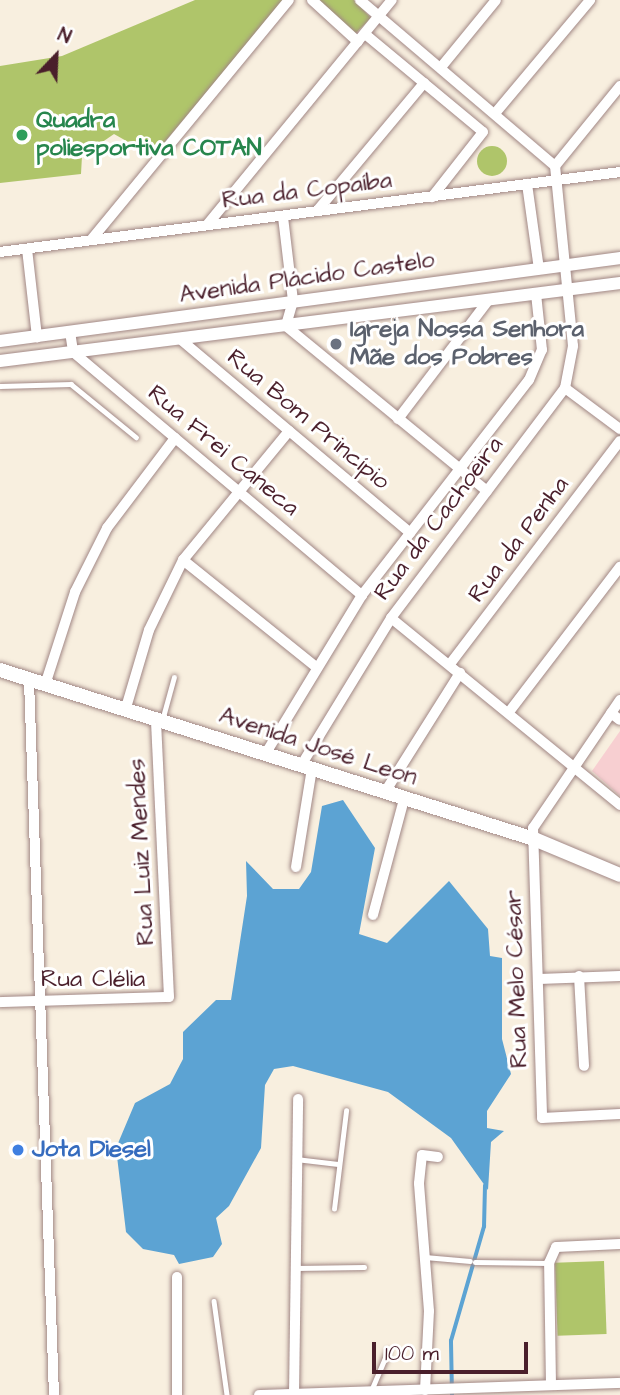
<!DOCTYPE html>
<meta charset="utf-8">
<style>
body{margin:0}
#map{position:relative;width:620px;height:1395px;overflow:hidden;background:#f8efdf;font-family:"Architects Daughter",sans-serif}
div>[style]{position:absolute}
.built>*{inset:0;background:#f7cfd1}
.green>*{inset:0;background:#afc56a;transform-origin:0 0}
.round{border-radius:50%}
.water>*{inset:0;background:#5ca3d3}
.stream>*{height:3.5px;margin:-1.75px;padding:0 1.75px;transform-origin:1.75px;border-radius:1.75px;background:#5ca3d3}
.roads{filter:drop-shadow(0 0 2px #a18785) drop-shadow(0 0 2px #a18785)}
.service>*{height:4.5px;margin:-2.25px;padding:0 2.25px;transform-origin:2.25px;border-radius:2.25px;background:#fff}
.minor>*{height:10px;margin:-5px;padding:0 5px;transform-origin:5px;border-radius:5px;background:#fff}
.tertiary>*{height:12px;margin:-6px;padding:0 6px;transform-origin:6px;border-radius:6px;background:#fff}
.secondary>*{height:14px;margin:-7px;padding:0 7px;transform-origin:7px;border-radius:7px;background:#fff}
.dots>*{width:19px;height:19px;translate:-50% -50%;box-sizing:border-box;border:4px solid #fff;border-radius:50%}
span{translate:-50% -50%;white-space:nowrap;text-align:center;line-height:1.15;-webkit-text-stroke:6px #fff;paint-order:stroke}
.leisure-label{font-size:24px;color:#27864d;font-weight:700}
.left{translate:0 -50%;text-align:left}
.street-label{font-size:24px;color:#4a1f2b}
.worship-label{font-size:24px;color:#5b616d;font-weight:700}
.shop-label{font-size:24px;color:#366cbe;font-weight:700}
.north{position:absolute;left:21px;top:21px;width:70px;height:70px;-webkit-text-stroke:5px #fff;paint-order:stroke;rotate:23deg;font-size:19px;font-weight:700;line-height:28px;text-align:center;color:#4a1f2b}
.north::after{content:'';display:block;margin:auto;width:24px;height:32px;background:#4a1f2b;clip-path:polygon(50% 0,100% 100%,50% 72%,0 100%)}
.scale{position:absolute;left:372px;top:1342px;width:156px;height:32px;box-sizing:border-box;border:4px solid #4a1f2b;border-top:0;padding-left:9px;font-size:21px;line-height:24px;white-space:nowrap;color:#4a1f2b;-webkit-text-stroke:5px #fff;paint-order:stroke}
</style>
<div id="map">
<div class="built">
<div style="clip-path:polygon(620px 731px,620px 796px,592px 771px)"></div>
</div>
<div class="green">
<div style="clip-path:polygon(195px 0,284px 0,153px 156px,114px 134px,82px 156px,81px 174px,0 183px,0 66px,62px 56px)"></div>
<div style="clip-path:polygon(317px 0,354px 0,371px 18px,355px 34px)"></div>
<div class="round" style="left:477px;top:146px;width:30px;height:30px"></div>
<div style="left:604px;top:1261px;width:73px;height:49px;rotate:88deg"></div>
</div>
<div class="water">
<div style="clip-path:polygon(343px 800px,375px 848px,359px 934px,387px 943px,449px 881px,488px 929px,490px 956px,502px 958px,502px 1039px,511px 1074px,487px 1111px,487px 1128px,504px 1131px,491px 1142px,488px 1190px,451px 1138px,388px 1092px,293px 1066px,274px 1069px,265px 1085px,261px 1148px,229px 1206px,216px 1218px,222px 1244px,213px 1257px,179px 1264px,174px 1255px,143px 1249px,126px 1232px,116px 1148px,135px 1103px,170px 1084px,183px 1059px,183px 1032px,216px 1000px,231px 1000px,247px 896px,246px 861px,273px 889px,299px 889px,311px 872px,322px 806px)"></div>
</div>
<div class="stream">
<div style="left:452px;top:1395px;width:54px;rotate:-91.1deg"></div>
<div style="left:451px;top:1341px;width:119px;rotate:-73.9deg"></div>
<div style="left:484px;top:1227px;width:41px;rotate:-88.6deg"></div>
</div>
<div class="roads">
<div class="service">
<div style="left:0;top:386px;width:71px;rotate:-1.6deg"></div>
<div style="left:71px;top:384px;width:84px;rotate:39.2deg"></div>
<div style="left:163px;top:717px;width:41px;rotate:-74.6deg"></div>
<div style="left:296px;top:1159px;width:42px;rotate:6.8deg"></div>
<div style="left:334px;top:1209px;width:99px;rotate:-83deg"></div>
<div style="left:425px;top:1257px;width:45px;rotate:5.1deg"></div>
<div style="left:475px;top:1262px;width:73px;rotate:0.8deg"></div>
<div style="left:295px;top:1268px;width:69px;rotate:-0.8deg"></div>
<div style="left:214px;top:1301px;width:95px;rotate:82.1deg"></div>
<div style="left:371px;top:1391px;width:43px;rotate:-67deg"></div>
</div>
<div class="minor">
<div style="left:312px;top:0;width:62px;rotate:42.4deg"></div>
<div style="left:365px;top:34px;width:153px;rotate:39.7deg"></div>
<div style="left:483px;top:132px;width:83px;rotate:128.1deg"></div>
<div style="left:442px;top:66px;width:85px;rotate:-50.7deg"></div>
<div style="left:497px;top:111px;width:145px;rotate:-50deg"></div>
<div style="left:555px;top:166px;width:103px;rotate:-50.9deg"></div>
<div style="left:527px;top:184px;width:86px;rotate:82deg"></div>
<div style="left:317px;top:211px;width:167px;rotate:-50.1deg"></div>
<div style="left:283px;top:217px;width:85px;rotate:83.2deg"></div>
<div style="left:293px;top:301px;width:26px;rotate:106deg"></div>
<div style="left:286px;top:326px;width:260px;rotate:39.4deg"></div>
<div style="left:207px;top:225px;width:291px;rotate:-50.6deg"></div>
<div style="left:91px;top:240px;width:311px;rotate:-50.5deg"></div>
<div style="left:27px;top:249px;width:89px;rotate:83.5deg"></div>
<div style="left:0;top:252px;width:625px;rotate:-7.35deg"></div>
<div style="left:70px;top:332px;width:20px;rotate:81deg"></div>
<div style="left:73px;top:352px;width:378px;rotate:40.1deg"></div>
<div style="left:180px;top:339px;width:301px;rotate:40.1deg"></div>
<div style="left:565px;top:388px;width:69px;rotate:36.7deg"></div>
<div style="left:398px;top:419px;width:148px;rotate:-52.7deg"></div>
<div style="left:183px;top:560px;width:169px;rotate:38.8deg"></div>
<div style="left:391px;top:618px;width:296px;rotate:39.2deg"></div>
<div style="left:450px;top:664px;width:280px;rotate:-52.7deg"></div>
<div style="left:29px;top:680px;width:715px;rotate:88deg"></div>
<div style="left:45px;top:685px;width:98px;rotate:-72.1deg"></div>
<div style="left:75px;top:592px;width:72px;rotate:-63.4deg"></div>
<div style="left:107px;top:528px;width:113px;rotate:-52.9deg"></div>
<div style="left:620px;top:700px;width:155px;rotate:124.2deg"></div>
<div style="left:533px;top:828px;width:290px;rotate:88.2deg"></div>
<div style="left:542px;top:1118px;width:78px;rotate:-2.9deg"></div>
<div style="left:125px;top:711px;width:84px;rotate:-73.5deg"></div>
<div style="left:149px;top:630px;width:78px;rotate:-64.1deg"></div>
<div style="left:183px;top:560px;width:167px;rotate:-50.6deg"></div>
<div style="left:509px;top:712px;width:183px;rotate:-52.6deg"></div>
<div style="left:611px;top:713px;width:11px;rotate:38deg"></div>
<div style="left:266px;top:753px;width:185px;rotate:-58.7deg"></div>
<div style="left:362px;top:595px;width:272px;rotate:-52.2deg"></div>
<div style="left:529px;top:380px;width:33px;rotate:-67deg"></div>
<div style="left:542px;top:350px;width:56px;rotate:-96.1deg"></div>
<div style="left:302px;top:764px;width:171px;rotate:-58.6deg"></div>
<div style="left:391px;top:618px;width:288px;rotate:-52.9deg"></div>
<div style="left:565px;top:388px;width:43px;rotate:-79.2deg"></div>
<div style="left:573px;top:346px;width:181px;rotate:-95.7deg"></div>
<div style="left:555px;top:166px;width:256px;rotate:-139.6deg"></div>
<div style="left:385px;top:792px;width:141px;rotate:-57.8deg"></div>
<div style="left:296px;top:867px;width:100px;rotate:-80.8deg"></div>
<div style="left:373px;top:915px;width:120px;rotate:-75deg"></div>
<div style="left:579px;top:976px;width:90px;rotate:86.8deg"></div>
<div style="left:539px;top:979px;width:81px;rotate:-2.1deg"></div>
<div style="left:0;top:1002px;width:169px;rotate:-1.7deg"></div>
<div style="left:169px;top:997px;width:277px;rotate:-92.7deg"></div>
<div style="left:177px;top:1277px;width:118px;rotate:90deg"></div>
<div style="left:551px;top:1385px;width:122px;rotate:-90.9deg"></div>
<div style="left:549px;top:1263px;width:17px;rotate:-66deg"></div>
<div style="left:556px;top:1247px;width:64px;rotate:-2.7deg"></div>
<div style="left:425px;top:1390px;width:79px;rotate:-87.1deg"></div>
<div style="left:429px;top:1311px;width:128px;rotate:-94.5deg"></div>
<div style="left:419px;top:1183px;width:28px;rotate:-84deg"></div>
<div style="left:422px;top:1155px;width:16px;rotate:7deg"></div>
<div style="left:259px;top:1395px;width:361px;rotate:-1.9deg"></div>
<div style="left:294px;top:1395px;width:296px;rotate:-89.2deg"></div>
</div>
<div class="tertiary">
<div style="left:0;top:341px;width:626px;rotate:-7.62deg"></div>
<div style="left:0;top:361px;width:625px;rotate:-7.17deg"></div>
</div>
<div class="secondary">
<div style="left:0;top:670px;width:560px;rotate:17.56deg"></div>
<div style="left:534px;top:839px;width:93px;rotate:22.7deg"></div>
</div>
</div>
<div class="dots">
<div style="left:22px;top:135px;background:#2e9e5b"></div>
<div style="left:336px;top:344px;background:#6b7280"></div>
<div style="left:18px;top:1150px;background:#3f7fe0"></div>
</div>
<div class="leisure-label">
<span class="left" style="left:36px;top:135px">Quadra<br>poliesportiva COTAN</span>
</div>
<div class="street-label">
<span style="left:307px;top:191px;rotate:-7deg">Rua da Copaíba</span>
<span style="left:307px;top:278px;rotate:-8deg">Avenida Plácido Castelo</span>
<span style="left:308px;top:420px;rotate:40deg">Rua Bom Princípio</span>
<span style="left:223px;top:451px;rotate:40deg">Rua Frei Caneca</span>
<span style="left:439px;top:519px;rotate:-53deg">Rua da Cachoeira</span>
<span style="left:519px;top:540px;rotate:-53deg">Rua da Penha</span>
<span style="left:318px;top:747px;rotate:18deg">Avenida José Leon</span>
<span style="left:142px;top:852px;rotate:-93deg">Rua Luiz Mendes</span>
<span style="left:517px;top:979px;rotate:-92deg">Rua Melo César</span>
<span style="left:93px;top:980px">Rua Clélia</span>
</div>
<div class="worship-label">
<span class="left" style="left:350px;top:344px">Igreja Nossa Senhora<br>Mãe dos Pobres</span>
</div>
<div class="shop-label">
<span class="left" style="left:32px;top:1150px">Jota Diesel</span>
</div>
<div class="north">N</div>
<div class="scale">100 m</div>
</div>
